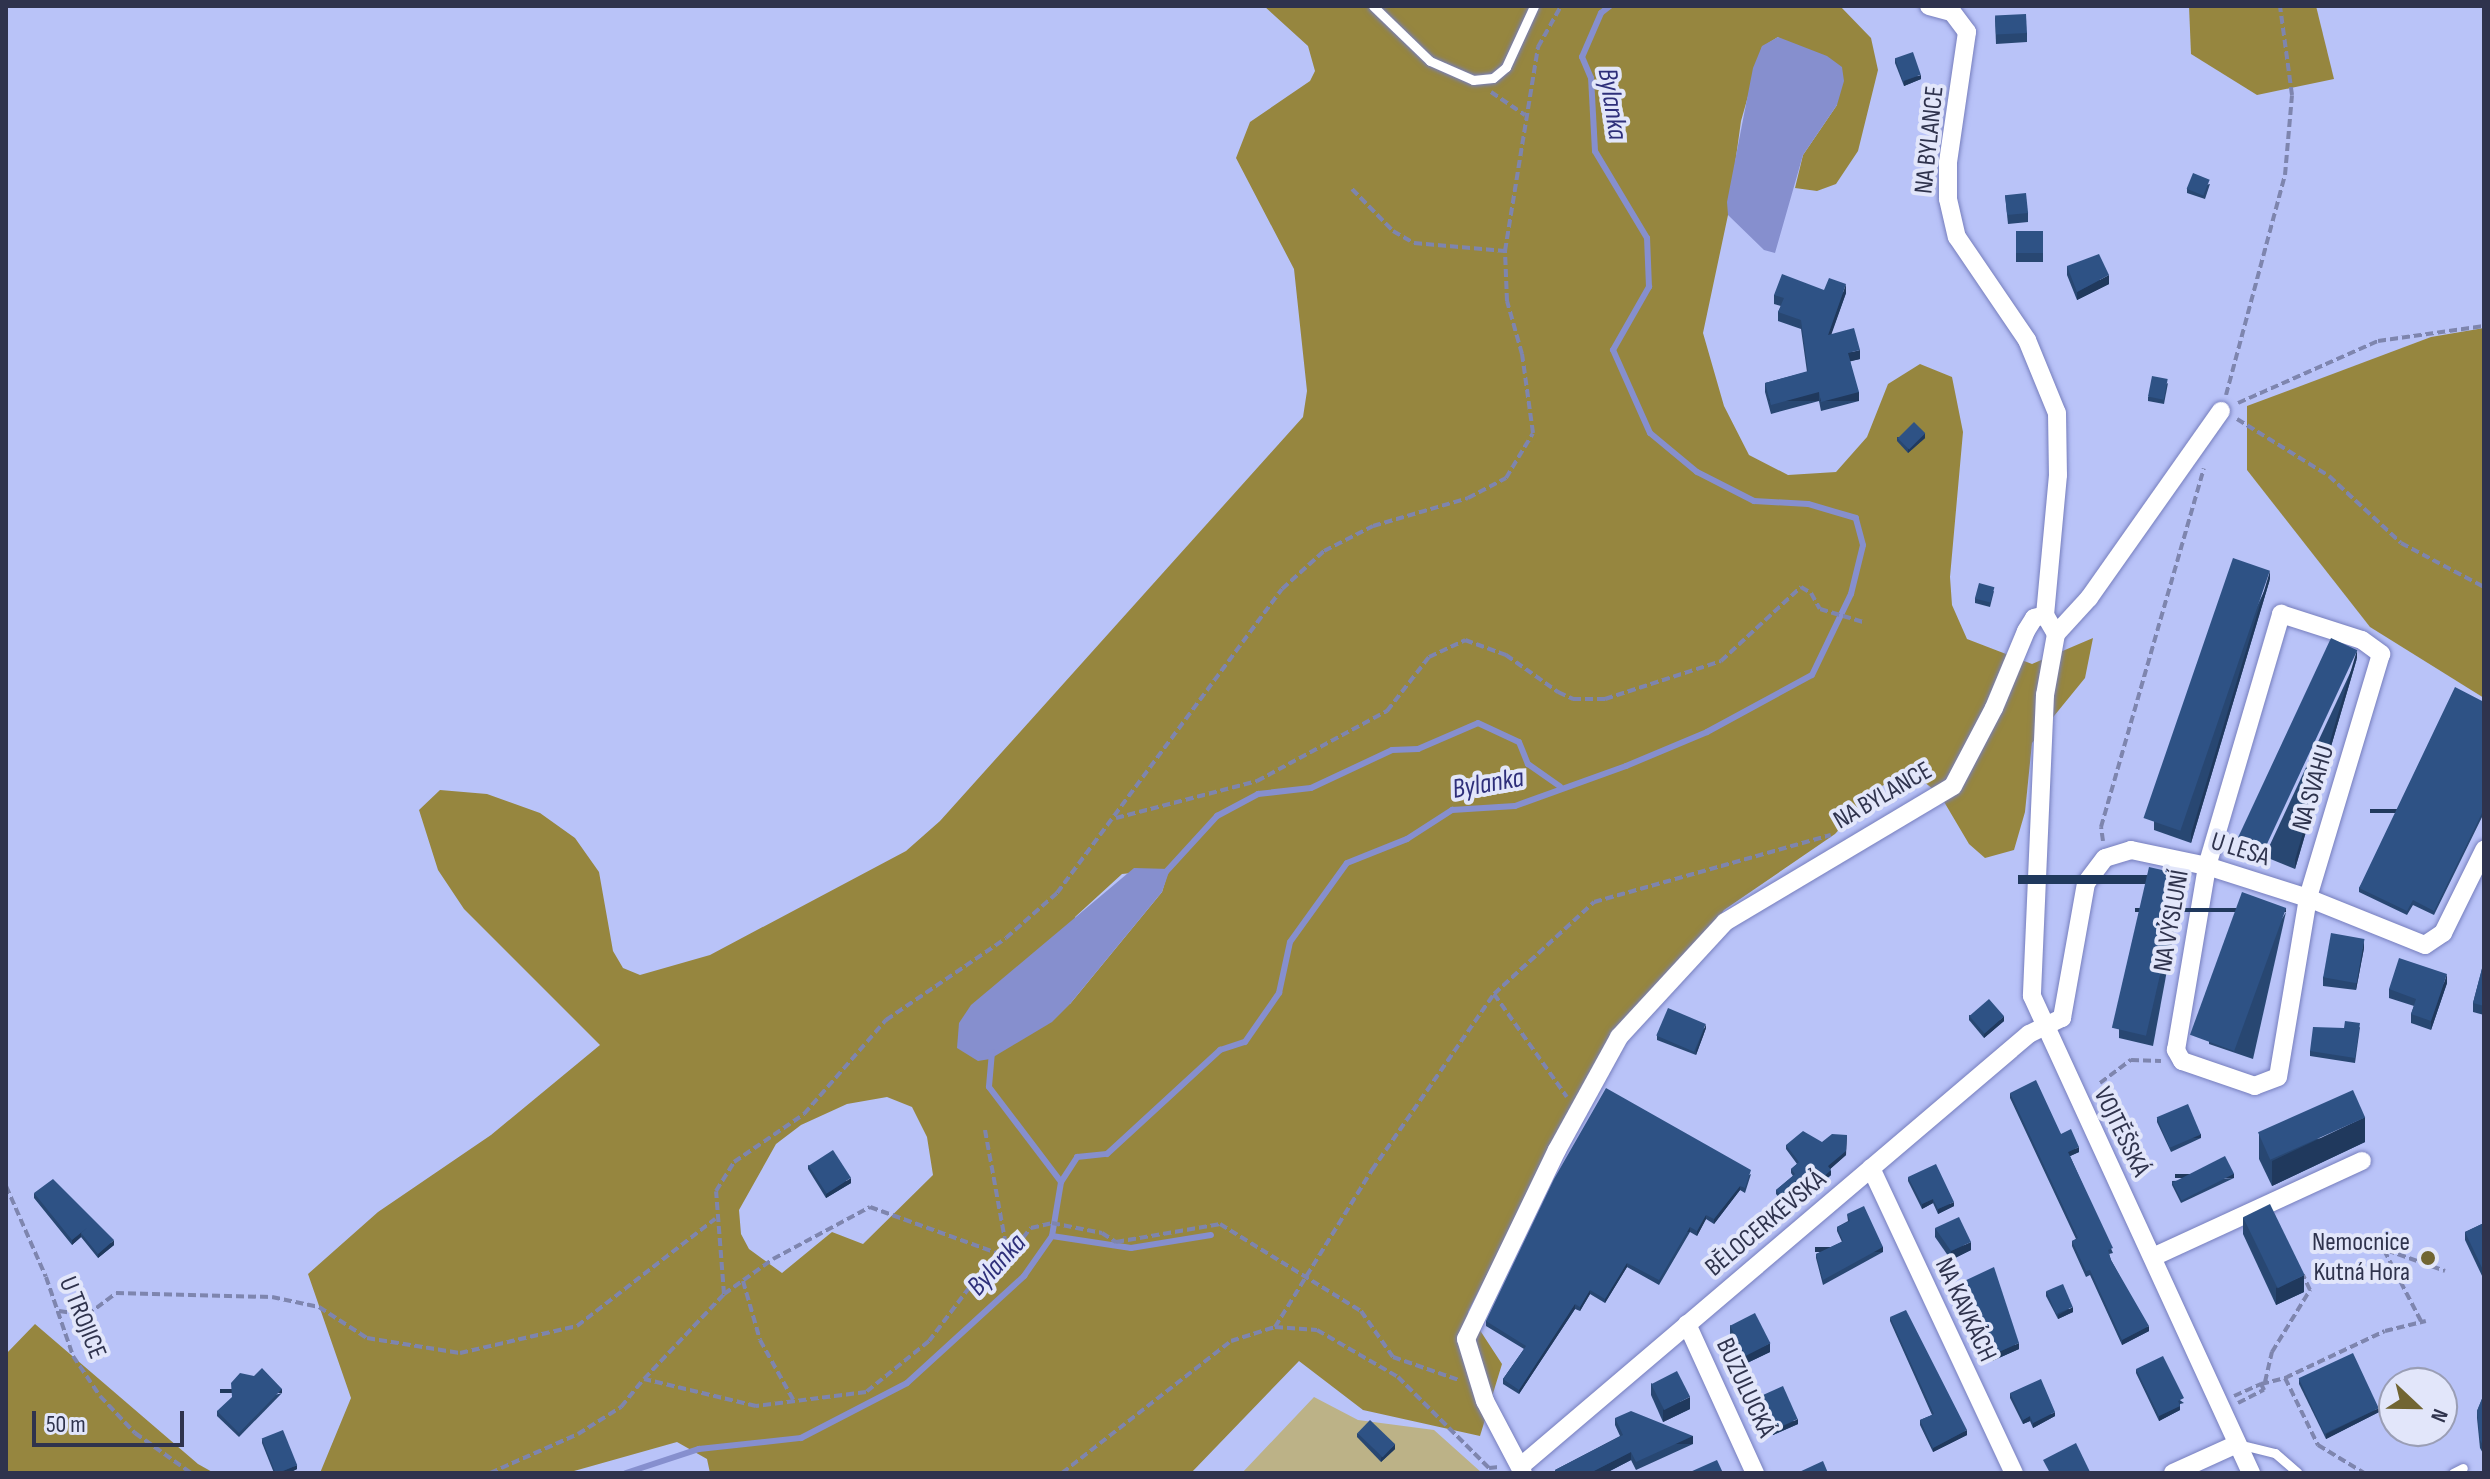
<!DOCTYPE html>
<meta charset="utf-8">
<style>
body{margin:0}
#map{position:relative;width:2490px;height:1479px;overflow:hidden;background:#b9c3f8;font-family:"Sofia Sans Condensed",sans-serif}
div>[style]{position:absolute}
.green>*{inset:0;background:#bcb287}
.forest>*{inset:0;background:#96863f}
.water>*{inset:0;background:#868fce}
.stream>*{height:6px;margin:-3px;padding:0 3px;transform-origin:3px;border-radius:3px;background:#868fce}
.path>*{height:4px;margin-top:-2px;transform-origin:0;background:repeating-linear-gradient(90deg,#7e85ae 0 8px,transparent 0 12px)}
.roads{filter:drop-shadow(0 0 2px #767ebd) drop-shadow(0 0 2px #767ebd)}
.service>*{height:9px;margin:-4.5px;padding:0 4.5px;transform-origin:4.5px;border-radius:4.5px;background:#fff}
.minor>*{height:18px;margin:-9px;padding:0 9px;transform-origin:9px;border-radius:9px;background:#fff}
.wall>*{inset:0;background:#284772;transform-origin:0 0}
.shaded-wall>*{inset:0;background:#20395d;transform-origin:0 0}
.building>*{inset:0;background:#2e5285;transform-origin:0 0}
.dots>*{width:22px;height:22px;translate:-50% -50%;box-sizing:border-box;border:4px solid #e2e6fa;border-radius:50%}
span{translate:-50% -50%;white-space:nowrap;text-align:center;line-height:1.15;-webkit-text-stroke:8px #e2e6fa;paint-order:stroke}
.street-label{font-size:26px;color:#2f334d}
.poi-label{font-size:26px;color:#2f334d}
.right{translate:-100% -50%;text-align:right}
.water-label{font-size:28px;color:#2e2f7a;font-style:italic}
.frame{position:absolute;inset:0;border:8px solid #2f334d;pointer-events:none}
.north{position:absolute;left:2378px;top:1367px;width:80px;height:80px;box-sizing:border-box;background:#e2e6fa;border:2px solid #9a9eb5;border-radius:50%;rotate:112deg;font-size:22px;font-weight:700;line-height:32px;text-align:center;color:#2f334d}
.north::after{content:'';display:block;margin:auto;width:28px;height:36px;background:#716532;clip-path:polygon(50% 0,100% 100%,50% 72%,0 100%)}
.scale{position:absolute;left:32px;top:1411px;width:152px;height:36px;box-sizing:border-box;border:4px solid #2f334d;border-top:0;padding-left:10px;font-size:24px;line-height:28px;white-space:nowrap;color:#2f334d;-webkit-text-stroke:6px #e2e6fa;paint-order:stroke}
</style>
<div id="map">
<div class="green">
<div style="clip-path:polygon(1314px 1397px,1358px 1420px,1434px 1430px,1482px 1473px,1242px 1473px)"></div>
</div>
<div class="forest">
<div style="clip-path:polygon(evenodd,1264px 6px,1840px 6px,1871px 38px,1878px 70px,1858px 151px,1836px 184px,1817px 191px,1795px 188px,1803px 155px,1837px 105px,1778px 37px,1762px 47px,1741px 121px,1728px 215px,1703px 333px,1724px 406px,1749px 455px,1788px 475px,1836px 472px,1867px 437px,1888px 384px,1920px 364px,1952px 377px,1963px 432px,1950px 577px,1952px 605px,1967px 639px,2032px 664px,2093px 638px,2085px 678px,2032px 743px,2025px 812px,2014px 850px,1985px 858px,1969px 844px,1940px 795px,1911px 771px,1876px 789px,1835px 834px,1724px 910px,1568px 1117px,1468px 1312px,1502px 1364px,1480px 1436px,1363px 1410px,1299px 1361px,1191px 1473px,710px 1473px,707px 1459px,677px 1442px,567px 1473px,320px 1473px,351px 1398px,308px 1274px,378px 1212px,491px 1135px,600px 1045px,464px 909px,438px 870px,419px 810px,440px 790px,487px 794px,540px 813px,575px 838px,599px 872px,613px 951px,623px 968px,640px 975px,710px 955px,906px 851px,940px 821px,1303px 417px,1307px 391px,1294px 269px,1236px 158px,1250px 122px,1310px 81px,1315px 71px,1308px 46px,1264px 6px,1169px 869px,1162px 892px,1070px 1004px,1075px 917px,1122px 874px,1169px 869px,1264px 6px,887px 1097px,912px 1107px,927px 1137px,933px 1175px,863px 1244px,832px 1232px,782px 1273px,749px 1249px,741px 1234px,739px 1210px,776px 1144px,801px 1125px,847px 1104px,887px 1097px)"></div>
<div style="clip-path:polygon(2189px 6px,2316px 6px,2334px 79px,2257px 95px,2191px 54px)"></div>
<div style="clip-path:polygon(2484px 328px,2484px 698px,2370px 627px,2247px 470px,2247px 406px,2431px 337px)"></div>
<div style="clip-path:polygon(35px 1324px,198px 1464px,214px 1473px,6px 1473px,6px 1354px)"></div>
</div>
<div class="water">
<div style="clip-path:polygon(1778px 37px,1827px 56px,1842px 67px,1844px 81px,1837px 105px,1803px 155px,1775px 253px,1764px 250px,1728px 215px,1727px 202px,1753px 68px,1762px 46px)"></div>
<div style="clip-path:polygon(1134px 868px,1170px 869px,1162px 892px,1070px 1004px,1052px 1022px,990px 1059px,978px 1061px,957px 1048px,959px 1023px,971px 1005px)"></div>
</div>
<div class="stream">
<div style="left:1164px;top:874px;width:79px;rotate:-47.6deg"></div>
<div style="left:1217px;top:816px;width:47px;rotate:-28.2deg"></div>
<div style="left:1258px;top:794px;width:53px;rotate:-6.5deg"></div>
<div style="left:1311px;top:788px;width:89px;rotate:-25.1deg"></div>
<div style="left:1392px;top:750px;width:26px;rotate:-2deg"></div>
<div style="left:1418px;top:749px;width:65px;rotate:-23.4deg"></div>
<div style="left:1478px;top:723px;width:45px;rotate:24.9deg"></div>
<div style="left:1519px;top:742px;width:24px;rotate:68deg"></div>
<div style="left:1528px;top:764px;width:39px;rotate:35deg"></div>
<div style="left:992px;top:1052px;width:35px;rotate:95deg"></div>
<div style="left:989px;top:1087px;width:119px;rotate:52.8deg"></div>
<div style="left:1052px;top:1236px;width:80px;rotate:8.6deg"></div>
<div style="left:1131px;top:1248px;width:81px;rotate:-9.2deg"></div>
<div style="left:626px;top:1473px;width:77px;rotate:-18.2deg"></div>
<div style="left:699px;top:1449px;width:103px;rotate:-6.2deg"></div>
<div style="left:801px;top:1438px;width:119px;rotate:-27.4deg"></div>
<div style="left:907px;top:1383px;width:159px;rotate:-42.4deg"></div>
<div style="left:1024px;top:1276px;width:49px;rotate:-55deg"></div>
<div style="left:1052px;top:1236px;width:55px;rotate:-80.5deg"></div>
<div style="left:1061px;top:1182px;width:30px;rotate:-57deg"></div>
<div style="left:1077px;top:1157px;width:30px;rotate:-6deg"></div>
<div style="left:1107px;top:1154px;width:154px;rotate:-42.6deg"></div>
<div style="left:1220px;top:1050px;width:26px;rotate:-18deg"></div>
<div style="left:1245px;top:1042px;width:60px;rotate:-55.2deg"></div>
<div style="left:1279px;top:993px;width:52px;rotate:-77.8deg"></div>
<div style="left:1290px;top:942px;width:97px;rotate:-54.2deg"></div>
<div style="left:1347px;top:863px;width:65px;rotate:-21.8deg"></div>
<div style="left:1407px;top:839px;width:54px;rotate:-32.8deg"></div>
<div style="left:1452px;top:810px;width:63px;rotate:-3.6deg"></div>
<div style="left:1515px;top:806px;width:118px;rotate:-19.8deg"></div>
<div style="left:1626px;top:766px;width:88px;rotate:-22.8deg"></div>
<div style="left:1707px;top:732px;width:119px;rotate:-28.5deg"></div>
<div style="left:1812px;top:675px;width:90px;rotate:-64.3deg"></div>
<div style="left:1851px;top:594px;width:50px;rotate:-76.2deg"></div>
<div style="left:1863px;top:545px;width:28px;rotate:-105deg"></div>
<div style="left:1856px;top:518px;width:50px;rotate:-163.7deg"></div>
<div style="left:1808px;top:504px;width:54px;rotate:-176.8deg"></div>
<div style="left:1754px;top:501px;width:64px;rotate:-153deg"></div>
<div style="left:1697px;top:472px;width:61px;rotate:-140.3deg"></div>
<div style="left:1650px;top:433px;width:91px;rotate:-114deg"></div>
<div style="left:1613px;top:350px;width:73px;rotate:-60.3deg"></div>
<div style="left:1649px;top:287px;width:49px;rotate:-92.3deg"></div>
<div style="left:1647px;top:238px;width:101px;rotate:-120.9deg"></div>
<div style="left:1595px;top:151px;width:73px;rotate:-93.1deg"></div>
<div style="left:1591px;top:78px;width:23px;rotate:-113deg"></div>
<div style="left:1582px;top:57px;width:48px;rotate:-66.6deg"></div>
<div style="left:1601px;top:13px;width:11px;rotate:-38deg"></div>
</div>
<div class="path">
<div style="left:1491px;top:92px;width:41px;rotate:34.1deg"></div>
<div style="left:1352px;top:189px;width:59px;rotate:45.7deg"></div>
<div style="left:1393px;top:231px;width:24px;rotate:30deg"></div>
<div style="left:1414px;top:243px;width:91px;rotate:5deg"></div>
<div style="left:2226px;top:395px;width:228px;rotate:-75deg"></div>
<div style="left:2285px;top:175px;width:80px;rotate:-85deg"></div>
<div style="left:2292px;top:95px;width:90px;rotate:-97.7deg"></div>
<div style="left:2238px;top:403px;width:153px;rotate:-23.9deg"></div>
<div style="left:2378px;top:341px;width:107px;rotate:-8.1deg"></div>
<div style="left:2237px;top:419px;width:108px;rotate:31.8deg"></div>
<div style="left:2329px;top:476px;width:98px;rotate:42.9deg"></div>
<div style="left:2401px;top:543px;width:94px;rotate:27.9deg"></div>
<div style="left:1116px;top:818px;width:146px;rotate:-14.7deg"></div>
<div style="left:1257px;top:781px;width:148px;rotate:-28.3deg"></div>
<div style="left:1387px;top:711px;width:68px;rotate:-52.1deg"></div>
<div style="left:1429px;top:657px;width:40px;rotate:-25deg"></div>
<div style="left:1465px;top:640px;width:44px;rotate:20.1deg"></div>
<div style="left:1506px;top:655px;width:64px;rotate:35.4deg"></div>
<div style="left:1558px;top:692px;width:17px;rotate:25deg"></div>
<div style="left:1573px;top:699px;width:32px"></div>
<div style="left:1605px;top:699px;width:122px;rotate:-18.1deg"></div>
<div style="left:1721px;top:661px;width:109px;rotate:-42.8deg"></div>
<div style="left:1801px;top:587px;width:12px;rotate:31deg"></div>
<div style="left:1811px;top:593px;width:18px;rotate:61deg"></div>
<div style="left:1820px;top:609px;width:45px;rotate:16.8deg"></div>
<div style="left:2103px;top:841px;width:14px;rotate:-98deg"></div>
<div style="left:2101px;top:827px;width:373px;rotate:-74deg"></div>
<div style="left:1494px;top:994px;width:126px;rotate:54.7deg"></div>
<div style="left:2100px;top:1083px;width:39px;rotate:-37deg"></div>
<div style="left:2131px;top:1060px;width:30px;rotate:2deg"></div>
<div style="left:985px;top:1130px;width:129px;rotate:79.7deg"></div>
<div style="left:1008px;top:1257px;width:37px;rotate:-52deg"></div>
<div style="left:1031px;top:1228px;width:22px;rotate:-13deg"></div>
<div style="left:1052px;top:1223px;width:51px;rotate:11.3deg"></div>
<div style="left:1102px;top:1233px;width:17px;rotate:33deg"></div>
<div style="left:1116px;top:1242px;width:106px;rotate:-9.8deg"></div>
<div style="left:1220px;top:1224px;width:166px;rotate:31.7deg"></div>
<div style="left:1361px;top:1311px;width:56px;rotate:55.2deg"></div>
<div style="left:1393px;top:1357px;width:70px;rotate:19.2deg"></div>
<div style="left:6px;top:1186px;width:99px;rotate:66.3deg"></div>
<div style="left:46px;top:1277px;width:83px;rotate:71.1deg"></div>
<div style="left:73px;top:1356px;width:48px;rotate:56deg"></div>
<div style="left:100px;top:1396px;width:51px;rotate:46.6deg"></div>
<div style="left:135px;top:1433px;width:69px;rotate:35.5deg"></div>
<div style="left:2364px;top:1242px;width:86px;rotate:19.7deg"></div>
<div style="left:2384px;top:1250px;width:80px;rotate:62.5deg"></div>
<div style="left:743px;top:1281px;width:61px;rotate:73.9deg"></div>
<div style="left:760px;top:1340px;width:70px;rotate:60.9deg"></div>
<div style="left:724px;top:1294px;width:103px;rotate:-94.4deg"></div>
<div style="left:716px;top:1191px;width:34px;rotate:-58deg"></div>
<div style="left:734px;top:1162px;width:85px;rotate:-34.4deg"></div>
<div style="left:804px;top:1114px;width:125px;rotate:-48.9deg"></div>
<div style="left:886px;top:1020px;width:145px;rotate:-34.3deg"></div>
<div style="left:1006px;top:938px;width:68px;rotate:-41.4deg"></div>
<div style="left:1057px;top:893px;width:378px;rotate:-53.5deg"></div>
<div style="left:1282px;top:589px;width:57px;rotate:-42.1deg"></div>
<div style="left:1324px;top:551px;width:55px;rotate:-27deg"></div>
<div style="left:1373px;top:526px;width:99px;rotate:-16.4deg"></div>
<div style="left:1468px;top:498px;width:43px;rotate:-27.8deg"></div>
<div style="left:1506px;top:478px;width:52px;rotate:-59deg"></div>
<div style="left:1533px;top:433px;width:80px;rotate:-97.9deg"></div>
<div style="left:1522px;top:354px;width:55px;rotate:-105.8deg"></div>
<div style="left:1507px;top:301px;width:50px;rotate:-92.3deg"></div>
<div style="left:1505px;top:251px;width:207px;rotate:-80.8deg"></div>
<div style="left:1538px;top:47px;width:47px;rotate:-60.7deg"></div>
<div style="left:59px;top:1311px;width:28px;rotate:8deg"></div>
<div style="left:87px;top:1315px;width:36px;rotate:-37deg"></div>
<div style="left:116px;top:1293px;width:156px;rotate:1.5deg"></div>
<div style="left:272px;top:1297px;width:48px;rotate:12deg"></div>
<div style="left:319px;top:1307px;width:57px;rotate:32.9deg"></div>
<div style="left:367px;top:1338px;width:94px;rotate:9.2deg"></div>
<div style="left:460px;top:1353px;width:120px;rotate:-13deg"></div>
<div style="left:577px;top:1326px;width:175px;rotate:-37.8deg"></div>
<div style="left:1275px;top:1327px;width:185px;rotate:-58.3deg"></div>
<div style="left:1372px;top:1170px;width:214px;rotate:-55.3deg"></div>
<div style="left:1494px;top:994px;width:136px;rotate:-42.6deg"></div>
<div style="left:1594px;top:902px;width:246px;rotate:-15.8deg"></div>
<div style="left:2285px;top:1378px;width:110px;rotate:-25.2deg"></div>
<div style="left:2385px;top:1331px;width:42px;rotate:-13.7deg"></div>
<div style="left:2265px;top:1382px;width:31px;rotate:-77deg"></div>
<div style="left:2272px;top:1352px;width:73px;rotate:-58.5deg"></div>
<div style="left:2310px;top:1290px;width:17px;rotate:-115deg"></div>
<div style="left:2261px;top:1384px;width:25px;rotate:-14deg"></div>
<div style="left:2285px;top:1378px;width:75px;rotate:63.8deg"></div>
<div style="left:2318px;top:1445px;width:54px;rotate:31.3deg"></div>
<div style="left:2234px;top:1396px;width:30px;rotate:-24deg"></div>
<div style="left:2261px;top:1384px;width:7px;rotate:63deg"></div>
<div style="left:2238px;top:1403px;width:29px;rotate:-27deg"></div>
<div style="left:490px;top:1473px;width:96px;rotate:-23.9deg"></div>
<div style="left:578px;top:1434px;width:51px;rotate:-32.1deg"></div>
<div style="left:621px;top:1407px;width:36px;rotate:-51deg"></div>
<div style="left:644px;top:1379px;width:117px;rotate:-46.7deg"></div>
<div style="left:724px;top:1294px;width:60px;rotate:-35.5deg"></div>
<div style="left:773px;top:1259px;width:110px;rotate:-28.2deg"></div>
<div style="left:870px;top:1207px;width:147px;rotate:19.9deg"></div>
<div style="left:1008px;top:1257px;width:26px;rotate:155deg"></div>
<div style="left:984px;top:1268px;width:91px;rotate:127deg"></div>
<div style="left:929px;top:1341px;width:81px;rotate:141deg"></div>
<div style="left:866px;top:1392px;width:111px;rotate:172.7deg"></div>
<div style="left:756px;top:1406px;width:115px;rotate:-166.4deg"></div>
<div style="left:1062px;top:1473px;width:214px;rotate:-38deg"></div>
<div style="left:1231px;top:1341px;width:46px;rotate:-17.7deg"></div>
<div style="left:1275px;top:1327px;width:42px;rotate:4.1deg"></div>
<div style="left:1317px;top:1330px;width:94px;rotate:30.1deg"></div>
<div style="left:1398px;top:1377px;width:129px;rotate:45deg"></div>
<div style="left:1489px;top:1468px;width:10px;rotate:-6deg"></div>
</div>
<div class="roads">
<div class="service">
<div style="left:1373px;top:6px;width:79px;rotate:44deg"></div>
<div style="left:1430px;top:61px;width:47px;rotate:23.8deg"></div>
<div style="left:1473px;top:80px;width:20px;rotate:-6deg"></div>
<div style="left:1493px;top:78px;width:17px;rotate:-40deg"></div>
<div style="left:1506px;top:67px;width:67px;rotate:-65.3deg"></div>
<div style="left:2238px;top:1444px;width:38px;rotate:14deg"></div>
<div style="left:2275px;top:1453px;width:30px;rotate:41deg"></div>
<div style="left:2453px;top:1473px;width:11px;rotate:-27deg"></div>
</div>
<div class="minor">
<div style="left:1929px;top:6px;width:24px;rotate:15deg"></div>
<div style="left:1952px;top:12px;width:25px;rotate:53deg"></div>
<div style="left:1967px;top:32px;width:132px;rotate:98.3deg"></div>
<div style="left:1948px;top:163px;width:36px;rotate:90deg"></div>
<div style="left:1948px;top:199px;width:39px;rotate:77deg"></div>
<div style="left:1957px;top:237px;width:125px;rotate:55.8deg"></div>
<div style="left:2027px;top:340px;width:79px;rotate:67.7deg"></div>
<div style="left:2057px;top:413px;width:62px;rotate:89.1deg"></div>
<div style="left:2058px;top:475px;width:141px;rotate:95.3deg"></div>
<div style="left:2281px;top:614px;width:85px;rotate:17.8deg"></div>
<div style="left:2362px;top:640px;width:24px;rotate:36deg"></div>
<div style="left:2381px;top:654px;width:255px;rotate:106.7deg"></div>
<div style="left:2308px;top:898px;width:181px;rotate:99.5deg"></div>
<div style="left:2278px;top:1077px;width:25px;rotate:159deg"></div>
<div style="left:2255px;top:1086px;width:77px;rotate:-161.1deg"></div>
<div style="left:2182px;top:1061px;width:13px;rotate:-119deg"></div>
<div style="left:2176px;top:1050px;width:187px;rotate:-80.4deg"></div>
<div style="left:2207px;top:866px;width:263px;rotate:-73.6deg"></div>
<div style="left:2045px;top:615px;width:22px;rotate:60deg"></div>
<div style="left:2056px;top:634px;width:62px;rotate:100.2deg"></div>
<div style="left:2045px;top:695px;width:301px;rotate:92.5deg"></div>
<div style="left:2032px;top:996px;width:525px;rotate:65.34deg"></div>
<div style="left:2056px;top:634px;width:49px;rotate:-47.5deg"></div>
<div style="left:2089px;top:598px;width:229px;rotate:-54.8deg"></div>
<div style="left:1871px;top:1168px;width:337px;rotate:64.9deg"></div>
<div style="left:2153px;top:1257px;width:230px;rotate:-24.7deg"></div>
<div style="left:1687px;top:1324px;width:164px;rotate:65.5deg"></div>
<div style="left:1521px;top:1466px;width:667px;rotate:-40.38deg"></div>
<div style="left:2029px;top:1034px;width:37px;rotate:-26deg"></div>
<div style="left:2062px;top:1018px;width:137px;rotate:-79.9deg"></div>
<div style="left:2086px;top:883px;width:31px;rotate:-53deg"></div>
<div style="left:2105px;top:858px;width:27px;rotate:-17deg"></div>
<div style="left:2131px;top:850px;width:78px;rotate:11.9deg"></div>
<div style="left:2207px;top:866px;width:106px;rotate:17.6deg"></div>
<div style="left:2308px;top:898px;width:126px;rotate:21.9deg"></div>
<div style="left:2425px;top:945px;width:22px;rotate:-34deg"></div>
<div style="left:2443px;top:933px;width:93px;rotate:-63.7deg"></div>
<div style="left:1523px;top:1473px;width:81px;rotate:-117.8deg"></div>
<div style="left:1485px;top:1401px;width:65px;rotate:-107deg"></div>
<div style="left:1466px;top:1339px;width:210px;rotate:-64.3deg"></div>
<div style="left:1557px;top:1150px;width:129px;rotate:-61.2deg"></div>
<div style="left:1619px;top:1037px;width:156px;rotate:-47.3deg"></div>
<div style="left:1725px;top:922px;width:265px;rotate:-30.8deg"></div>
<div style="left:1953px;top:786px;width:88px;rotate:-62.3deg"></div>
<div style="left:1994px;top:708px;width:83px;rotate:-67.4deg"></div>
<div style="left:2026px;top:631px;width:15px;rotate:-58deg"></div>
<div style="left:2034px;top:618px;width:11px;rotate:-15deg"></div>
<div style="left:2173px;top:1473px;width:70px;rotate:-24.4deg"></div>
</div>
</div>
<div class="wall">
<div style="clip-path:polygon(1995px 17px,2027px 33px,2027px 42px,1996px 44px)"></div>
<div style="clip-path:polygon(1895px 58px,1921px 79px,1904px 86px,1895px 63px)"></div>
<div style="clip-path:polygon(2210px 184px,2205px 199px,2187px 193px,2187px 189px)"></div>
<div style="clip-path:polygon(2005px 195px,2028px 213px,2028px 222px,2008px 224px)"></div>
<div style="left:2043px;top:231px;width:31px;height:27px;rotate:90deg"></div>
<div style="clip-path:polygon(2067px 266px,2109px 284px,2077px 300px,2067px 275px)"></div>
<div style="clip-path:polygon(1824px 290px,1846px 293px,1831px 334px,1860px 359px,1850px 361px,1859px 401px,1821px 411px,1819px 401px,1771px 414px,1765px 392px,1765px 383px,1807px 372px,1801px 329px,1778px 321px,1778px 312px,1781px 306px,1774px 304px,1774px 295px)"></div>
<div style="clip-path:polygon(2168px 383px,2164px 404px,2148px 401px,2148px 397px)"></div>
<div style="clip-path:polygon(1897px 437px,1925px 438px,1908px 453px,1897px 441px)"></div>
<div style="clip-path:polygon(2270px 579px,2191px 843px,2154px 830px,2154px 821px)"></div>
<div style="clip-path:polygon(1994px 591px,1990px 607px,1975px 603px,1975px 598px)"></div>
<div style="clip-path:polygon(2357px 658px,2295px 869px,2268px 858px,2268px 849px)"></div>
<div style="clip-path:polygon(2484px 702px,2484px 813px,2434px 915px,2413px 905px,2407px 915px,2359px 892px,2359px 888px)"></div>
<div style="clip-path:polygon(2183px 884px,2153px 1046px,2119px 1038px,2119px 1029px)"></div>
<div style="clip-path:polygon(2286px 912px,2253px 1059px,2209px 1044px,2209px 1040px)"></div>
<div style="clip-path:polygon(2364px 948px,2356px 990px,2323px 986px,2323px 977px)"></div>
<div style="clip-path:polygon(2484px 961px,2484px 1015px,2473px 1012px,2473px 1003px)"></div>
<div style="clip-path:polygon(2447px 983px,2431px 1030px,2411px 1023px,2411px 1014px,2414px 1006px,2389px 998px,2389px 989px)"></div>
<div style="clip-path:polygon(1969px 1015px,2004px 1021px,1984px 1038px,1969px 1020px)"></div>
<div style="clip-path:polygon(2360px 1027px,2355px 1063px,2310px 1056px,2310px 1051px)"></div>
<div style="clip-path:polygon(1706px 1028px,1696px 1055px,1657px 1040px,1657px 1036px)"></div>
<div style="clip-path:polygon(2010px 1093px,2061px 1134px,2079px 1152px,2070px 1156px,2113px 1253px,2109px 1254px,2111px 1260px,2149px 1331px,2122px 1345px,2090px 1275px,2086px 1277px,2072px 1246px,2072px 1241px,2076px 1239px,2010px 1098px)"></div>
<div style="clip-path:polygon(2157px 1118px,2201px 1138px,2171px 1152px,2157px 1122px)"></div>
<div style="clip-path:polygon(2259px 1134px,2365px 1142px,2272px 1186px,2259px 1159px)"></div>
<div style="clip-path:polygon(1786px 1145px,1846px 1155px,1830px 1169px,1831px 1175px,1791px 1210px,1776px 1194px,1776px 1190px,1793px 1176px,1791px 1173px,1791px 1169px,1797px 1164px,1786px 1149px)"></div>
<div style="clip-path:polygon(808px 1165px,851px 1183px,826px 1198px,808px 1169px)"></div>
<div style="clip-path:polygon(1751px 1174px,1745px 1193px,1740px 1190px,1714px 1224px,1706px 1219px,1697px 1236px,1690px 1232px,1659px 1285px,1627px 1267px,1605px 1303px,1590px 1294px,1580px 1311px,1575px 1309px,1519px 1394px,1503px 1384px,1503px 1379px,1524px 1349px,1486px 1326px,1486px 1321px)"></div>
<div style="clip-path:polygon(1908px 1177px,1954px 1206px,1938px 1214px,1933px 1203px,1922px 1209px,1908px 1181px)"></div>
<div style="clip-path:polygon(2234px 1178px,2181px 1203px,2172px 1185px,2172px 1181px)"></div>
<div style="clip-path:polygon(34px 1193px,114px 1245px,98px 1258px,81px 1237px,72px 1245px,34px 1198px)"></div>
<div style="clip-path:polygon(1847px 1214px,1883px 1252px,1823px 1285px,1816px 1258px,1816px 1254px,1842px 1242px,1837px 1231px,1837px 1227px,1848px 1221px)"></div>
<div style="clip-path:polygon(2243px 1217px,2304px 1292px,2276px 1305px,2243px 1234px)"></div>
<div style="clip-path:polygon(2484px 1223px,2484px 1280px,2465px 1240px,2465px 1232px)"></div>
<div style="clip-path:polygon(1935px 1228px,1971px 1250px,1951px 1260px,1935px 1237px)"></div>
<div style="clip-path:polygon(1960px 1283px,2019px 1349px,1992px 1361px,1960px 1289px)"></div>
<div style="clip-path:polygon(2046px 1291px,2073px 1312px,2058px 1319px,2046px 1296px)"></div>
<div style="clip-path:polygon(1890px 1317px,1967px 1435px,1933px 1452px,1920px 1425px,1920px 1420px,1932px 1415px,1890px 1321px)"></div>
<div style="clip-path:polygon(1730px 1325px,1770px 1352px,1745px 1364px,1730px 1334px)"></div>
<div style="clip-path:polygon(2136px 1369px,2184px 1403px,2180px 1404px,2180px 1410px,2159px 1421px,2136px 1373px)"></div>
<div style="clip-path:polygon(2299px 1379px,2379px 1412px,2326px 1439px,2299px 1384px)"></div>
<div style="clip-path:polygon(1651px 1383px,1690px 1409px,1663px 1422px,1651px 1395px)"></div>
<div style="clip-path:polygon(282px 1393px,239px 1437px,217px 1416px,217px 1411px)"></div>
<div style="clip-path:polygon(2010px 1393px,2055px 1416px,2033px 1428px,2030px 1421px,2023px 1424px,2010px 1398px)"></div>
<div style="clip-path:polygon(2484px 1394px,2484px 1455px,2480px 1448px,2477px 1418px,2477px 1411px)"></div>
<div style="clip-path:polygon(1758px 1398px,1798px 1424px,1773px 1435px,1758px 1402px)"></div>
<div style="clip-path:polygon(1615px 1418px,1693px 1444px,1636px 1470px,1631px 1460px,1606px 1473px,1555px 1473px,1555px 1470px,1620px 1436px,1615px 1425px)"></div>
<div style="clip-path:polygon(1357px 1433px,1395px 1449px,1381px 1462px,1357px 1437px)"></div>
<div style="clip-path:polygon(262px 1439px,297px 1469px,289px 1473px,274px 1473px,262px 1443px)"></div>
</div>
<div class="shaded-wall">
<div style="clip-path:polygon(1921px 75px,1921px 79px,1904px 86px,1904px 81px)"></div>
<div style="clip-path:polygon(2109px 275px,2109px 284px,2077px 300px,2077px 292px)"></div>
<div style="clip-path:polygon(1846px 284px,1846px 293px,1828px 344px,1828px 335px)"></div>
<div style="clip-path:polygon(1860px 350px,1860px 359px,1848px 362px,1848px 353px)"></div>
<div style="left:1819px;top:392px;width:9px;height:50px;rotate:90deg"></div>
<div style="left:1859px;top:392px;width:9px;height:39px;rotate:90deg"></div>
<div style="clip-path:polygon(1925px 433px,1925px 438px,1908px 453px,1908px 448px)"></div>
<div style="clip-path:polygon(2270px 571px,2270px 579px,2191px 843px,2191px 834px)"></div>
<div style="clip-path:polygon(2357px 650px,2357px 658px,2295px 869px,2295px 860px)"></div>
<div style="left:2484px;top:809px;width:4px;height:114px;rotate:90deg"></div>
<div style="left:2183px;top:875px;width:9px;height:165px;rotate:90deg"></div>
<div style="left:2286px;top:908px;width:4px;height:151px;rotate:90deg"></div>
<div style="clip-path:polygon(2364px 939px,2364px 948px,2356px 990px,2356px 981px)"></div>
<div style="clip-path:polygon(2447px 974px,2447px 983px,2431px 1030px,2431px 1021px)"></div>
<div style="clip-path:polygon(2004px 1016px,2004px 1021px,1984px 1038px,1984px 1034px)"></div>
<div style="clip-path:polygon(1706px 1024px,1706px 1028px,1696px 1055px,1696px 1051px)"></div>
<div style="clip-path:polygon(2365px 1117px,2365px 1142px,2272px 1186px,2272px 1161px)"></div>
<div style="left:2201px;top:1134px;width:4px;height:33px;rotate:90deg"></div>
<div style="clip-path:polygon(1847px 1135px,1846px 1155px,1828px 1171px,1828px 1166px)"></div>
<div style="clip-path:polygon(2079px 1147px,2079px 1152px,2068px 1157px,2068px 1152px)"></div>
<div style="clip-path:polygon(1831px 1170px,1831px 1175px,1791px 1210px,1791px 1206px)"></div>
<div style="left:2234px;top:1174px;width:4px;height:59px;rotate:90deg"></div>
<div style="clip-path:polygon(851px 1178px,851px 1183px,826px 1198px,826px 1194px)"></div>
<div style="clip-path:polygon(1740px 1186px,1740px 1190px,1714px 1224px,1714px 1219px)"></div>
<div style="clip-path:polygon(1933px 1199px,1933px 1203px,1922px 1209px,1922px 1204px)"></div>
<div style="clip-path:polygon(1954px 1202px,1954px 1206px,1938px 1214px,1938px 1209px)"></div>
<div style="clip-path:polygon(1706px 1215px,1706px 1219px,1697px 1236px,1697px 1231px)"></div>
<div style="clip-path:polygon(88px 1227px,81px 1233px,81px 1237px,72px 1245px,72px 1240px)"></div>
<div style="left:1690px;top:1227px;width:5px;height:61px;rotate:90deg"></div>
<div style="clip-path:polygon(114px 1240px,114px 1245px,98px 1258px,98px 1254px)"></div>
<div style="clip-path:polygon(1971px 1242px,1971px 1250px,1951px 1260px,1951px 1251px)"></div>
<div style="left:1883px;top:1247px;width:5px;height:68px;rotate:90deg"></div>
<div style="clip-path:polygon(1627px 1263px,1627px 1267px,1605px 1303px,1605px 1299px)"></div>
<div style="clip-path:polygon(2304px 1275px,2304px 1292px,2276px 1305px,2276px 1288px)"></div>
<div style="clip-path:polygon(1590px 1290px,1590px 1294px,1580px 1311px,1580px 1307px)"></div>
<div style="clip-path:polygon(1575px 1304px,1575px 1309px,1519px 1394px,1519px 1390px)"></div>
<div style="clip-path:polygon(2073px 1307px,2073px 1312px,2058px 1319px,2058px 1315px)"></div>
<div style="clip-path:polygon(2149px 1326px,2149px 1331px,2122px 1345px,2122px 1340px)"></div>
<div style="clip-path:polygon(1770px 1343px,1770px 1352px,1745px 1364px,1745px 1355px)"></div>
<div style="clip-path:polygon(2019px 1343px,2019px 1349px,1992px 1361px,1992px 1355px)"></div>
<div style="left:282px;top:1389px;width:4px;height:62px;rotate:90deg"></div>
<div style="clip-path:polygon(1690px 1397px,1690px 1409px,1663px 1422px,1663px 1410px)"></div>
<div style="clip-path:polygon(2180px 1406px,2180px 1410px,2159px 1421px,2159px 1416px)"></div>
<div style="clip-path:polygon(2379px 1408px,2379px 1412px,2326px 1439px,2326px 1434px)"></div>
<div style="clip-path:polygon(2055px 1412px,2055px 1416px,2033px 1428px,2033px 1423px)"></div>
<div style="clip-path:polygon(2030px 1416px,2030px 1421px,2023px 1424px,2023px 1420px)"></div>
<div style="clip-path:polygon(1798px 1419px,1798px 1424px,1773px 1435px,1773px 1431px)"></div>
<div style="clip-path:polygon(1967px 1430px,1967px 1435px,1933px 1452px,1933px 1448px)"></div>
<div style="left:1693px;top:1436px;width:8px;height:63px;rotate:90deg"></div>
<div style="clip-path:polygon(1395px 1444px,1395px 1449px,1381px 1462px,1381px 1458px)"></div>
<div style="clip-path:polygon(1631px 1452px,1631px 1460px,1606px 1473px,1590px 1473px)"></div>
<div style="clip-path:polygon(297px 1465px,297px 1469px,289px 1473px,278px 1473px)"></div>
</div>
<div class="building">
<div style="left:2026px;top:14px;width:19px;height:31px;rotate:87deg"></div>
<div style="left:1913px;top:52px;width:24px;height:19px;rotate:71deg"></div>
<div style="left:2193px;top:173px;width:18px;height:17px;rotate:22deg"></div>
<div style="left:2026px;top:193px;width:20px;height:21px;rotate:84deg"></div>
<div style="left:2043px;top:231px;width:22px;height:27px;rotate:90deg"></div>
<div style="clip-path:polygon(2099px 254px,2109px 275px,2077px 292px,2067px 266px)"></div>
<div style="clip-path:polygon(1782px 274px,1824px 290px,1829px 278px,1846px 284px,1828px 335px,1854px 328px,1860px 350px,1848px 353px,1859px 392px,1821px 402px,1819px 392px,1771px 405px,1765px 383px,1808px 371px,1801px 320px,1778px 312px,1784px 298px,1774px 295px)"></div>
<div style="left:2152px;top:376px;width:16px;height:21px;rotate:11deg"></div>
<div style="left:1914px;top:422px;width:16px;height:23px;rotate:45deg"></div>
<div style="left:2233px;top:558px;width:39px;height:275px;rotate:19deg"></div>
<div style="left:1979px;top:583px;width:16px;height:16px;rotate:15deg"></div>
<div style="left:2331px;top:638px;width:29px;height:220px;rotate:25deg"></div>
<div style="clip-path:polygon(2455px 687px,2484px 702px,2484px 809px,2434px 911px,2413px 900px,2407px 911px,2359px 888px)"></div>
<div style="left:2149px;top:867px;width:35px;height:165px;rotate:13deg"></div>
<div style="left:2242px;top:892px;width:47px;height:152px;rotate:20deg"></div>
<div style="left:2331px;top:933px;width:34px;height:45px;rotate:10deg"></div>
<div style="clip-path:polygon(2399px 958px,2447px 974px,2431px 1021px,2411px 1014px,2416px 999px,2389px 989px)"></div>
<div style="clip-path:polygon(2484px 961px,2484px 1006px,2473px 1003px)"></div>
<div style="left:1989px;top:999px;width:23px;height:26px;rotate:49deg"></div>
<div style="left:1668px;top:1008px;width:41px;height:30px;rotate:23deg"></div>
<div style="clip-path:polygon(2345px 1021px,2360px 1023px,2355px 1058px,2310px 1051px,2313px 1027px,2344px 1028px)"></div>
<div style="clip-path:polygon(2036px 1080px,2061px 1134px,2071px 1129px,2079px 1147px,2068px 1152px,2113px 1248px,2108px 1250px,2111px 1260px,2149px 1326px,2122px 1340px,2090px 1270px,2086px 1271px,2072px 1241px,2078px 1238px,2010px 1093px)"></div>
<div style="clip-path:polygon(1606px 1088px,1751px 1170px,1745px 1188px,1740px 1186px,1714px 1219px,1706px 1215px,1697px 1231px,1690px 1227px,1659px 1280px,1627px 1263px,1605px 1299px,1590px 1290px,1580px 1307px,1575px 1304px,1519px 1390px,1503px 1379px,1526px 1346px,1486px 1321px,1554px 1179px)"></div>
<div style="left:2353px;top:1090px;width:30px;height:104px;rotate:66deg"></div>
<div style="left:2188px;top:1104px;width:33px;height:34px;rotate:67deg"></div>
<div style="clip-path:polygon(1803px 1131px,1822px 1142px,1832px 1134px,1847px 1135px,1846px 1151px,1828px 1166px,1831px 1170px,1791px 1206px,1776px 1190px,1795px 1174px,1791px 1169px,1799px 1162px,1786px 1145px)"></div>
<div style="left:833px;top:1150px;width:33px;height:29px;rotate:57deg"></div>
<div style="left:2225px;top:1156px;width:20px;height:59px;rotate:63deg"></div>
<div style="clip-path:polygon(1936px 1164px,1954px 1202px,1938px 1209px,1933px 1199px,1922px 1204px,1908px 1177px)"></div>
<div style="clip-path:polygon(53px 1179px,114px 1240px,98px 1254px,81px 1233px,88px 1227px,72px 1240px,34px 1193px)"></div>
<div style="left:2270px;top:1204px;width:79px;height:30px;rotate:64deg"></div>
<div style="clip-path:polygon(1864px 1206px,1883px 1247px,1823px 1280px,1816px 1254px,1843px 1241px,1837px 1227px,1850px 1221px,1847px 1214px)"></div>
<div style="clip-path:polygon(1959px 1217px,1971px 1242px,1951px 1251px,1935px 1228px)"></div>
<div style="clip-path:polygon(2484px 1223px,2484px 1272px,2465px 1232px)"></div>
<div style="clip-path:polygon(1994px 1267px,2019px 1343px,1992px 1355px,1960px 1283px)"></div>
<div style="left:2063px;top:1284px;width:25px;height:18px;rotate:67deg"></div>
<div style="clip-path:polygon(1906px 1310px,1967px 1430px,1933px 1448px,1920px 1420px,1934px 1414px,1890px 1317px)"></div>
<div style="left:1755px;top:1313px;width:34px;height:28px;rotate:63deg"></div>
<div style="left:2353px;top:1353px;width:61px;height:60px;rotate:65deg"></div>
<div style="clip-path:polygon(2163px 1356px,2184px 1398px,2178px 1401px,2180px 1406px,2159px 1416px,2136px 1369px)"></div>
<div style="clip-path:polygon(262px 1368px,282px 1389px,239px 1433px,217px 1411px,232px 1397px,231px 1383px,240px 1373px,254px 1376px)"></div>
<div style="left:1677px;top:1371px;width:29px;height:29px;rotate:63deg"></div>
<div style="clip-path:polygon(2041px 1379px,2055px 1412px,2033px 1423px,2030px 1416px,2023px 1420px,2010px 1393px)"></div>
<div style="left:1783px;top:1386px;width:36px;height:28px;rotate:66deg"></div>
<div style="clip-path:polygon(2484px 1394px,2484px 1447px,2480px 1440px,2477px 1411px)"></div>
<div style="clip-path:polygon(1631px 1411px,1693px 1436px,1636px 1462px,1631px 1452px,1590px 1473px,1556px 1473px,1555px 1470px,1623px 1435px,1615px 1418px)"></div>
<div style="left:1370px;top:1420px;width:35px;height:18px;rotate:44deg"></div>
<div style="left:283px;top:1430px;width:38px;height:23px;rotate:68deg"></div>
<div style="clip-path:polygon(2076px 1443px,2090px 1472px,2050px 1473px,2043px 1460px)"></div>
<div style="clip-path:polygon(1717px 1460px,1723px 1473px,1690px 1472px)"></div>
<div style="clip-path:polygon(1823px 1461px,1828px 1473px,1797px 1473px)"></div>
</div>
<div class="dots">
<div style="left:2428px;top:1258px;background:#716532"></div>
</div>
<div class="street-label">
<span style="left:1930px;top:140px;rotate:-84deg">NA BYLANCE</span>
<span style="left:2314px;top:788px;rotate:-73deg">NA SVAHU</span>
<span style="left:1883px;top:796px;rotate:-30deg">NA BYLANCE</span>
<span style="left:2240px;top:850px;rotate:17deg">U LESA</span>
<span style="left:2172px;top:921px;rotate:-80deg">NA VÝSLUNÍ</span>
<span style="left:2121px;top:1132px;rotate:64deg">VOJTĚŠSKÁ</span>
<span style="left:1766px;top:1224px;rotate:-40deg">BĚLOCERKEVSKÁ</span>
<span style="left:1965px;top:1310px;rotate:65deg">NA KAVKÁCH</span>
<span style="left:82px;top:1318px;rotate:68deg">U TROJICE</span>
<span style="left:1745px;top:1388px;rotate:65deg">BUZULUCKÁ</span>
</div>
<div class="poi-label">
<span class="right" style="left:2410px;top:1258px">Nemocnice<br>Kutná Hora</span>
</div>
<div class="water-label">
<span style="left:1612px;top:104px;rotate:81deg">Bylanka</span>
<span style="left:1488px;top:784px;rotate:-10deg">Bylanka</span>
<span style="left:997px;top:1265px;rotate:-48deg">Bylanka</span>
</div>
<div class="frame"></div>
<div class="north">N</div>
<div class="scale">50 m</div>
</div>
